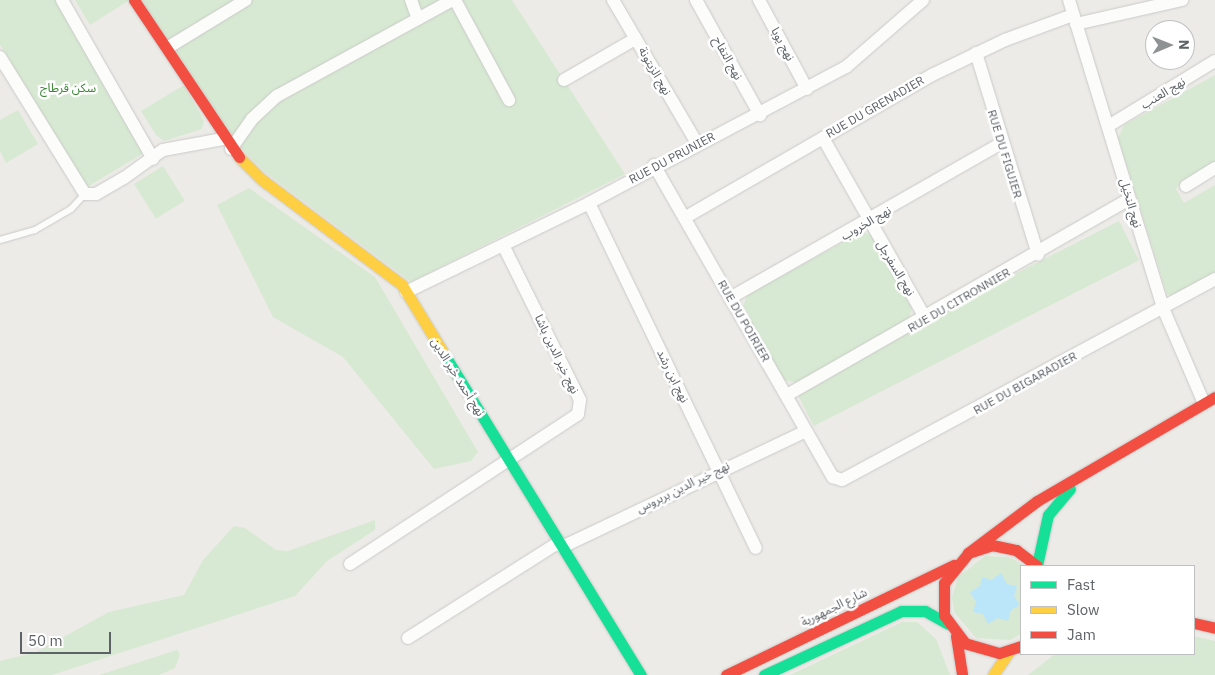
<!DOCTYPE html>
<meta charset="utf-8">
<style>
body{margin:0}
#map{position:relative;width:1215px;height:675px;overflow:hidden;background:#edebe7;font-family:"IBM Plex Sans","Noto Sans Arabic",sans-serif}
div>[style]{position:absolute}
.green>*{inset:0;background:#d7e9d2;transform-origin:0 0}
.water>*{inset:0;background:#bbe5f8}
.roads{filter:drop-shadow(0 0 1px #c9cac9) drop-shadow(0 0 1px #c9cac9)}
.lane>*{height:6px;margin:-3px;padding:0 3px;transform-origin:3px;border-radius:3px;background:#fcfcfb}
.street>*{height:12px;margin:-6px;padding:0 6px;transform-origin:6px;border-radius:6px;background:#fcfcfb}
.fast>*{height:11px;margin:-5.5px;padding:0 5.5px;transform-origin:5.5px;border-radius:5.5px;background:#16e098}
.slow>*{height:11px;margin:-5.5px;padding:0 5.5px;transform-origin:5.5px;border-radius:5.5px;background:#ffcf43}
.jam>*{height:11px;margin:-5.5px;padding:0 5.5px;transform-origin:5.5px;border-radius:5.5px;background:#f24e42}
span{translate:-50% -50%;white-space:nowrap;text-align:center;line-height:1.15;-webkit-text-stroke:5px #fff;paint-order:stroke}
.street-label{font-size:12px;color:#5d6266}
.park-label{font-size:12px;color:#398633}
.legend{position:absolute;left:1020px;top:565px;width:175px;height:90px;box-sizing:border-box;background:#fff;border:1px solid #bec0c2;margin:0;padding:6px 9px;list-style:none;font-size:15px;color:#5d6266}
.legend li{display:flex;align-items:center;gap:10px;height:25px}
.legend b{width:25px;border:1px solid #bec0c2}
.north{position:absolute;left:1145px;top:20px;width:50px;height:50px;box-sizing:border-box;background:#fff;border:1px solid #bec0c2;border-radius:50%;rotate:89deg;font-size:14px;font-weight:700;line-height:20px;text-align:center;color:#5d6266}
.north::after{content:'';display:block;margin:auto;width:18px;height:22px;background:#8f9293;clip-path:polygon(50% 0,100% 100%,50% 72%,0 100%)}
.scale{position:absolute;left:20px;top:632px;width:91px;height:22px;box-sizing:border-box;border:2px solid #5d6266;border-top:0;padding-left:6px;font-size:15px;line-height:18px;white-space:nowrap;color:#5d6266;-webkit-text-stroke:4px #fff;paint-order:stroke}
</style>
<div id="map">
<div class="green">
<div style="clip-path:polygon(0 0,57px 0,146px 148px,142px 154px,89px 186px,84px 183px,0 45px)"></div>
<div style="clip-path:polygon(75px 0,128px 0,128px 1px,90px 25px)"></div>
<div style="clip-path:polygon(141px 0,512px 0,625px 174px,411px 282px,265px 172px,232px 139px)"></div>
<div style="clip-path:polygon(1215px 75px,1215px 162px,1181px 181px,1176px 189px,1184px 203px,1215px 185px,1215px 277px,1177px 298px,1167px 294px,1118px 138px,1124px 125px)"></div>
<div style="clip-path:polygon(184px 85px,204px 121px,202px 129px,164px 141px,156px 135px,141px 111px)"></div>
<div style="clip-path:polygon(18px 110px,38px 144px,6px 163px,0 151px,0 120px)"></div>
<div style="left:163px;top:166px;width:41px;height:34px;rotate:58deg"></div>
<div style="clip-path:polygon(249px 188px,375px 277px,478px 452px,471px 461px,434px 469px,343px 357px,273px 317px,217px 205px)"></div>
<div style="left:1119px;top:221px;width:44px;height:365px;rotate:63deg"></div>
<div style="clip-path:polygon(862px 232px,871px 235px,912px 309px,908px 320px,796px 383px,784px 380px,743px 307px,747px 295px)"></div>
<div style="clip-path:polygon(375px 520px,375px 530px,327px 561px,295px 596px,52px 675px,0 675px,0 661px,36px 652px,109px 612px,184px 595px,203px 560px,234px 526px,245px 528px,276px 550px,288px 551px)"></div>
<div style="clip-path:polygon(985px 556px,1009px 557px,1025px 566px,1021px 566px,1021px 634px,1010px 640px,976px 638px,954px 612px,952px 597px,958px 577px)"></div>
<div style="clip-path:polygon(902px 622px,917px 622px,936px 639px,950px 675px,790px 675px)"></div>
<div style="clip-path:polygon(1194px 636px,1215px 641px,1215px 675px,1028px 675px,1055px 654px,1194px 654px)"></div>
<div style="clip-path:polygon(177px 650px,180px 654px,175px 668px,159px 675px,99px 675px)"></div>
</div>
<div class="water">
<div style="clip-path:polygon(1001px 573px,1007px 584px,1017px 586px,1014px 596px,1020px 605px,1011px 610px,1008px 621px,998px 618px,988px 624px,983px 614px,973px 612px,976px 602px,970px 592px,980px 586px,982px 577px,991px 580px)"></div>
</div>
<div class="roads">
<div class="lane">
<div style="left:0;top:240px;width:36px;rotate:-16deg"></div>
<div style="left:35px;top:230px;width:42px;rotate:-30.3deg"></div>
<div style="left:71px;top:209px;width:21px;rotate:-47deg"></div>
</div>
<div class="street">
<div style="left:62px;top:0;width:183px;rotate:60.2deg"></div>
<div style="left:411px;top:0;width:20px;rotate:70deg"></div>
<div style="left:455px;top:0;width:114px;rotate:61.6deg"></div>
<div style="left:613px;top:0;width:166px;rotate:59.6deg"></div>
<div style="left:696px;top:0;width:132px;rotate:60.9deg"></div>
<div style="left:759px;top:0;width:101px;rotate:61.7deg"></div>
<div style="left:1069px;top:0;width:322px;rotate:73deg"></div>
<div style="left:1163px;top:308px;width:103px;rotate:66.7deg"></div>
<div style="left:1076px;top:24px;width:109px;rotate:-12.8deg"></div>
<div style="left:167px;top:48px;width:92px;rotate:-31.3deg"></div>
<div style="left:976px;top:53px;width:211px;rotate:72.9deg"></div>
<div style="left:0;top:57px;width:161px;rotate:58.2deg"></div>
<div style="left:85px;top:194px;width:11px"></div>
<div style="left:96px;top:194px;width:32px;rotate:-30deg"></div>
<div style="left:124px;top:178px;width:48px;rotate:-35.7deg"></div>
<div style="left:163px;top:150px;width:61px;rotate:-10.4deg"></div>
<div style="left:564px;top:80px;width:82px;rotate:-30deg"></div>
<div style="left:1110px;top:125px;width:123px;rotate:-31.4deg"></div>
<div style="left:823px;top:138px;width:208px;rotate:60.4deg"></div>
<div style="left:231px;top:149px;width:37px;rotate:-55deg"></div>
<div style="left:252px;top:119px;width:34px;rotate:-43deg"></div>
<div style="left:277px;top:96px;width:200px;rotate:-28.7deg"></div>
<div style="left:654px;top:165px;width:360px;rotate:60.2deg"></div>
<div style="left:833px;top:477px;width:9px;rotate:18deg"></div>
<div style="left:842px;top:480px;width:424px;rotate:-28.3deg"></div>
<div style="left:1186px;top:186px;width:34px;rotate:-32deg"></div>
<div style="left:589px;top:203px;width:383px;rotate:64.2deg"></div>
<div style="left:686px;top:217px;width:284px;rotate:-30deg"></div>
<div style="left:932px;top:75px;width:81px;rotate:-25.6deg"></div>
<div style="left:1005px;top:40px;width:72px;rotate:-20.2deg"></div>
<div style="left:406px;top:292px;width:203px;rotate:-25.9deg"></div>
<div style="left:589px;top:203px;width:291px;rotate:-27.9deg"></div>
<div style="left:846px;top:67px;width:102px;rotate:-41deg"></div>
<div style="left:730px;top:298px;width:311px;rotate:-29.7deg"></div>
<div style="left:787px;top:395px;width:394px;rotate:-29.8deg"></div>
<div style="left:562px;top:547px;width:270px;rotate:-25.4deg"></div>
<div style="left:350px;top:564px;width:273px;rotate:-33.3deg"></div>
<div style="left:578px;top:414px;width:14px;rotate:-82deg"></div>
<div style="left:580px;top:400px;width:171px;rotate:-116.4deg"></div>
<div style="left:408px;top:638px;width:179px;rotate:-32.4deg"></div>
</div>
<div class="fast">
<div style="left:444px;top:354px;width:377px;rotate:58.5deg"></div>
<div style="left:1037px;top:565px;width:51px;rotate:-77.6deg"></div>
<div style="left:1048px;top:515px;width:34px;rotate:-50deg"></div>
<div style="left:764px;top:675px;width:151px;rotate:-25deg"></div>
<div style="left:901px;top:611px;width:24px"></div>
<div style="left:925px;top:611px;width:26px;rotate:29deg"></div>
</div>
<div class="slow">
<div style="left:239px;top:157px;width:31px;rotate:45deg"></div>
<div style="left:261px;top:179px;width:176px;rotate:36.9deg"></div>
<div style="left:402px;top:285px;width:81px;rotate:58.7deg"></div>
<div style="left:993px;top:675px;width:30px;rotate:-56deg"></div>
</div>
<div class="jam">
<div style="left:134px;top:0;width:189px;rotate:56.2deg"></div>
<div style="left:968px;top:553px;width:86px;rotate:-37deg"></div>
<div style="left:1037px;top:501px;width:206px;rotate:-30.3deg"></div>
<div style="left:1194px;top:623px;width:22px;rotate:13deg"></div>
<div style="left:956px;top:636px;width:39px;rotate:81deg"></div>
<div style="left:1021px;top:646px;width:23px;rotate:162deg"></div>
<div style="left:999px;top:653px;width:35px;rotate:-164deg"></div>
<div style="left:965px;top:643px;width:35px;rotate:-127deg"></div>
<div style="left:944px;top:615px;width:32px;rotate:-90deg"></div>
<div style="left:944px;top:583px;width:38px;rotate:-51deg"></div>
<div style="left:968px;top:553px;width:25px;rotate:-18deg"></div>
<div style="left:992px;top:545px;width:25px;rotate:12deg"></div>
<div style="left:1016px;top:550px;width:26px;rotate:37deg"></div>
<div style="left:726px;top:675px;width:253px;rotate:-25.8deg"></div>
</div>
</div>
<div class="street-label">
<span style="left:783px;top:44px;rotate:62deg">نهج يوبا</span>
<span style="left:728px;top:58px;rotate:61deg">نهج التفاح</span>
<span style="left:655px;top:71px;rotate:60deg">نهج الزيتونة</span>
<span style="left:1163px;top:93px;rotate:-31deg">نهج العنب</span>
<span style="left:875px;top:107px;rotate:-30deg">RUE DU GRENADIER</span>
<span style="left:1005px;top:154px;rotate:73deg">RUE DU FIGUIER</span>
<span style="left:672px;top:158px;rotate:-28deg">RUE DU PRUNIER</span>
<span style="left:1131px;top:203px;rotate:74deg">نهج النخيل</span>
<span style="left:866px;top:223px;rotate:-30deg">نهج الخروب</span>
<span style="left:896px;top:268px;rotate:59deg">نهج السفرجل</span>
<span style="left:959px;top:300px;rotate:-30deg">RUE DU CITRONNIER</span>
<span style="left:744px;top:321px;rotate:60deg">RUE DU POIRIER</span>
<span style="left:557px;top:354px;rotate:64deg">نهج خير الدين باشا</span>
<span style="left:673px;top:376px;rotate:64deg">نهج ابن رشد</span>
<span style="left:458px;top:377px;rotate:58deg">نهج أحمد خير الدين</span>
<span style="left:1025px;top:383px;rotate:-29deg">RUE DU BIGARADIER</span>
<span style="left:683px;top:487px;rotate:-26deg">نهج خير الدين بربروس</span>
<span style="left:834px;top:607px;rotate:-26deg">شارع الجمهورية</span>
</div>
<div class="park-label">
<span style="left:68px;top:88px">سكن قرطاج</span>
</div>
<ul class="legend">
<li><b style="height:6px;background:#16e098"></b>Fast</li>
<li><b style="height:6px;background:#ffcf43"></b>Slow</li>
<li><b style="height:6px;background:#f24e42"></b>Jam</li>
</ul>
<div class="north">N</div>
<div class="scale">50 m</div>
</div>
